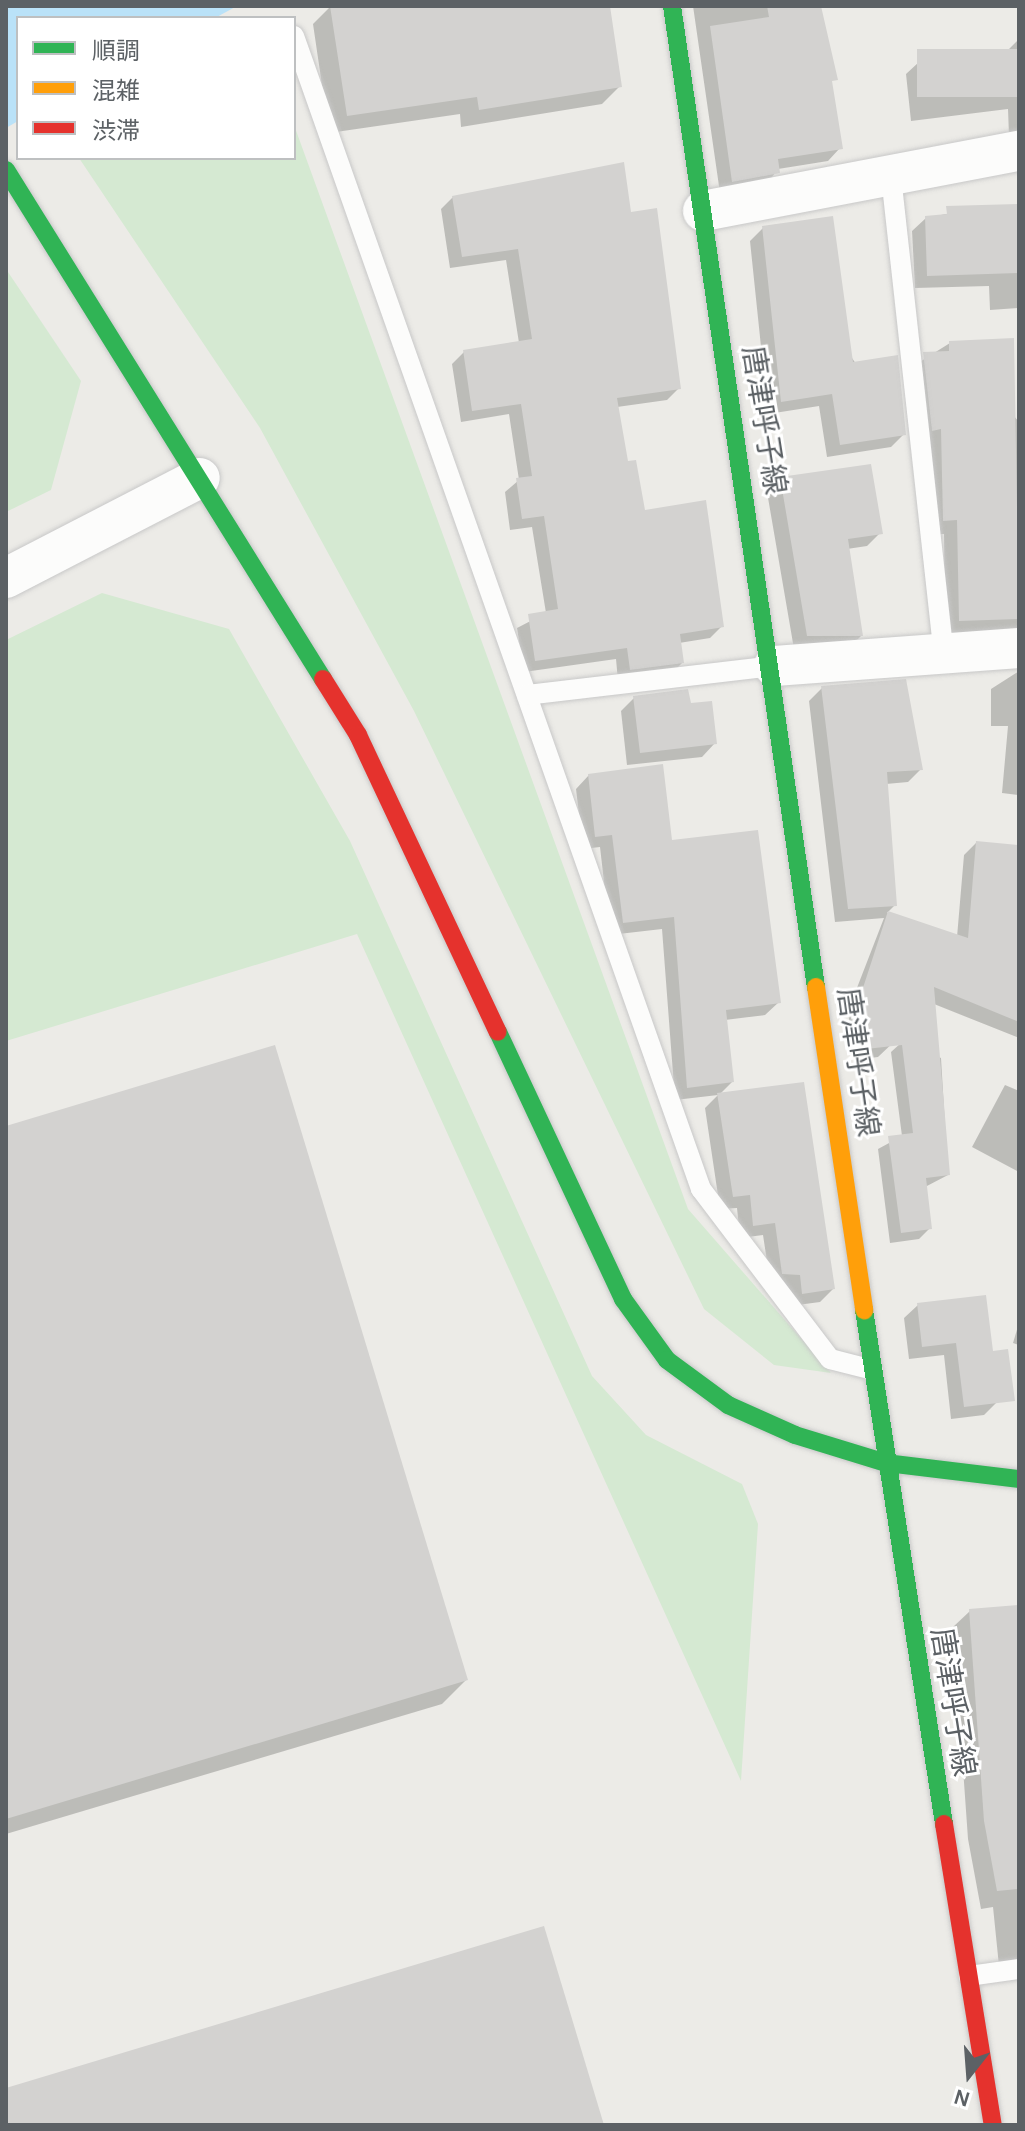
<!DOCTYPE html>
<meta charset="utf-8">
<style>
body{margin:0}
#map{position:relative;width:1025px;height:2131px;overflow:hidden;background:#ecebe7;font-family:Karla,"Noto Sans JP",sans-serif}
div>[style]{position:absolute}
.green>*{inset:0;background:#d5e9d2}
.water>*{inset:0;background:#bae2f8}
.shadow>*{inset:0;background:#0003}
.building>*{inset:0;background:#d3d2d0;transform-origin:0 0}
.roads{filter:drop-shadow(0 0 2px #c8c8c8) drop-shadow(0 0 2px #c8c8c8)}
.lane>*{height:20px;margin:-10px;padding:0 10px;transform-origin:10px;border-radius:10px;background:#fcfcfb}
.street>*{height:40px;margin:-20px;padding:0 20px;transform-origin:20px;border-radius:20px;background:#fcfcfb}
.fast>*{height:18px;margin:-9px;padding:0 9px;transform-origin:9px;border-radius:9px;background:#30b455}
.slow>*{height:18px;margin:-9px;padding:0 9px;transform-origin:9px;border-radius:9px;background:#ff9f0a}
.jam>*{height:18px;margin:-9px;padding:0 9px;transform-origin:9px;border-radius:9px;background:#e5322d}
span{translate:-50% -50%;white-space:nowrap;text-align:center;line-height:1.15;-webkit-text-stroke:6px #fff;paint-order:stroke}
.street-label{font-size:30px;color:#5c6165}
.frame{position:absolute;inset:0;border:8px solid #5c6165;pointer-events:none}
.legend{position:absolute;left:16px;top:16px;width:280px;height:144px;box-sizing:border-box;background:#fff;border:2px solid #bec0c1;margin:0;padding:10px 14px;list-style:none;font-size:24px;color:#5c6165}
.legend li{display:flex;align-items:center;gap:16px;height:40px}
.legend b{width:40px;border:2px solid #bec0c1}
.north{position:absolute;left:929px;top:2035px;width:80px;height:80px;-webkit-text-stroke:6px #fff;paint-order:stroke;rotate:197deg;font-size:22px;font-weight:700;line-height:32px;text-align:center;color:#5c6165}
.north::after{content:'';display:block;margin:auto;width:28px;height:36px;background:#5c6165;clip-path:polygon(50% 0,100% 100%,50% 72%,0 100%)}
</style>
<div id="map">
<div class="green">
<div style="clip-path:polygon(294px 125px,688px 1209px,831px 1373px,774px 1365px,704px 1309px,414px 711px,260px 428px,79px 158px,294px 158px)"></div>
<div style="clip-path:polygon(6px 269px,81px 381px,51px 490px,6px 512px)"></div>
<div style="clip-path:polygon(102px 593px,229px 629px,350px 841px,592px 1376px,646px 1435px,742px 1484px,758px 1524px,741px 1781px,357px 934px,6px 1041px,6px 640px)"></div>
</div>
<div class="water">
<div style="clip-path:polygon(6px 6px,237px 6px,215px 18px,18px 18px,18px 121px,6px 128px)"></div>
</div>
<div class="shadow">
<div style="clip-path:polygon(331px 6px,597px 6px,620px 86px,602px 104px,461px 127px,460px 114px,329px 133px,313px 24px)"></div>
<div style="clip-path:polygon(693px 6px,820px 6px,840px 148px,828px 161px,778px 169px,766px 185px,720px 193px)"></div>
<div style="clip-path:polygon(1019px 39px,1019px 136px,1009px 136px,1008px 109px,911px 121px,906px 74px,919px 62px,1006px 52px)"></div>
<div style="clip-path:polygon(453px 197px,630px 214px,679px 388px,667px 400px,617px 407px,626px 463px,643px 512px,722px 626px,710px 638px,679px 643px,682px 663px,670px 675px,618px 681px,616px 659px,524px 672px,517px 628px,546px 613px,532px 527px,510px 530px,505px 492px,519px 480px,509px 414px,461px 422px,452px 364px,464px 352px,519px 343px,506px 260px,450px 268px,441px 209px)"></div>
<div style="clip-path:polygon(981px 207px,1019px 223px,1019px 308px,990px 310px,989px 286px,915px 288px,912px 231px,926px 218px)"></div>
<div style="clip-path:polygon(763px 228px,904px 434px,891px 447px,827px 457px,819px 406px,768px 414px,750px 241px)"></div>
<div style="clip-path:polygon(950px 343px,1019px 422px,1019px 648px,945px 635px,944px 534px,929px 534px,910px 368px)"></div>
<div style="clip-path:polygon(781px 479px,880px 533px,867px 546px,847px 549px,861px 636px,848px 649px,794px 649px,767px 492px)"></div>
<div style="clip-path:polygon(1019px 671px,1019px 795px,1002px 793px,1008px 726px,991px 726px,991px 689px)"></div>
<div style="clip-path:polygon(822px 688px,921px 769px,908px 782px,886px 784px,895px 905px,887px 913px,957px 937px,964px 855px,976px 843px,1019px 847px,1019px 1038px,934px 1004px,878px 1057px,854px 1060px,848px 1011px,884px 918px,835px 922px,809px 701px)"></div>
<div style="clip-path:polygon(634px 698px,689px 706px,715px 743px,702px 757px,627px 765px,621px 711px)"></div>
<div style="clip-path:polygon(589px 775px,670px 842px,779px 1002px,765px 1015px,725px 1020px,732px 1082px,719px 1095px,833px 1289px,820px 1302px,790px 1306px,771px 1288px,763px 1235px,740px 1238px,737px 1208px,720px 1209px,705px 1108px,718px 1095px,675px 1100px,662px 929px,610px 935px,600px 847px,583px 849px,576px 789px)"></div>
<div style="clip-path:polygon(902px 1042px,941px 1058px,948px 1175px,925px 1187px,930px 1228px,919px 1239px,890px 1243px,878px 1149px,902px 1136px,891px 1052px)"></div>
<div style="clip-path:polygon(1005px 1085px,1019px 1091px,1019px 1172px,972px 1147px)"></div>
<div style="clip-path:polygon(6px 1128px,466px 1680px,442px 1704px,6px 1834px)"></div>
<div style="clip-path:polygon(984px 1297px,997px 1402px,984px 1415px,951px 1419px,944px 1355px,909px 1359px,904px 1318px,918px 1305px)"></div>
<div style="clip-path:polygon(1019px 1323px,1019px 1345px,1013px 1343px)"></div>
<div style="clip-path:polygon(1019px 1607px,1019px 1963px,999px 1966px,993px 1907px,981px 1909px,968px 1839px,953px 1627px,970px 1611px)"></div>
</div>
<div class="building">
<div style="clip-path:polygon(330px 6px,610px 6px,622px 87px,479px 110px,477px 97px,347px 116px)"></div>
<div style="clip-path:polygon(767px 6px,821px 6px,838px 80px,832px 81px,843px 149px,778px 159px,780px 173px,732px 182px,710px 26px,769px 17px)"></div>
<div style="left:1019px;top:49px;width:48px;height:102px;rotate:90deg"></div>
<div style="clip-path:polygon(624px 162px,631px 212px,657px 208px,681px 389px,617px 398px,628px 461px,636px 460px,645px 510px,706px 500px,724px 627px,680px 634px,684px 663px,630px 670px,627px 648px,535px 661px,528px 614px,558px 609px,544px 516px,522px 519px,516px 478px,532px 476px,521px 404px,472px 411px,463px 350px,532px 339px,518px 249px,462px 257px,452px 196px)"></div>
<div style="clip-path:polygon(1019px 204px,1019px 273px,927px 276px,925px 216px,947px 214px,946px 206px)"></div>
<div style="clip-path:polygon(833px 216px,853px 362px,898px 355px,906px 435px,840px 445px,832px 394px,781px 402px,762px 226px)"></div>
<div style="clip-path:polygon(1014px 338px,1019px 619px,959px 621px,957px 520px,943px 521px,941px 429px,932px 431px,923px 352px,949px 351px,949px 341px)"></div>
<div style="clip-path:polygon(871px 464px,883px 534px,848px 539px,863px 636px,807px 636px,780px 477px)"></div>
<div style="clip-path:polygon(906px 679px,923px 770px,887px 772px,897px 906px,848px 909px,821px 686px)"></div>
<div style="clip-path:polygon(688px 689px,691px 703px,712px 701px,717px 744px,640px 753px,633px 696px)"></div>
<div style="clip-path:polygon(663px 764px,672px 840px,758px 830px,781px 1003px,726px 1010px,734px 1082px,687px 1088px,674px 917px,623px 923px,612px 835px,595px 837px,588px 774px)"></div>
<div style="clip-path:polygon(976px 841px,1019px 845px,1019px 1022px,934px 987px,950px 1175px,926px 1178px,932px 1229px,901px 1233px,888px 1136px,913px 1133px,902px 1045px,866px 1049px,860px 997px,888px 911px,968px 938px)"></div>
<div style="clip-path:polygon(275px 1045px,468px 1680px,6px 1819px,6px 1126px)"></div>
<div style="clip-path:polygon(804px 1082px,835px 1289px,802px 1294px,800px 1275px,782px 1274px,775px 1223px,753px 1226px,750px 1195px,733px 1197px,717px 1093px)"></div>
<div style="clip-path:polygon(986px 1295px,993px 1351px,1008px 1349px,1015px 1401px,964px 1407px,956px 1343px,922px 1347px,917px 1303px)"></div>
<div style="clip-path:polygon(1019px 1605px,1019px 1889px,997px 1891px,984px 1821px,969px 1609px)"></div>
<div style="clip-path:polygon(544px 1926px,604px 2125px,6px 2125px,6px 2088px)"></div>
</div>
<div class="roads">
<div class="lane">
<div style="left:294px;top:36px;width:1223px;rotate:70.56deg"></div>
<div style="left:701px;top:1189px;width:213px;rotate:52.8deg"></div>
<div style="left:830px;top:1359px;width:44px;rotate:14.3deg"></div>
<div style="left:891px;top:176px;width:477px;rotate:83.7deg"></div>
<div style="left:527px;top:695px;width:248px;rotate:-6.7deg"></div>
<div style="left:969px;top:1976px;width:50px;rotate:-8deg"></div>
</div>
<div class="street">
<div style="left:703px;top:211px;width:322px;rotate:-10.8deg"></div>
<div style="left:6px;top:578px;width:218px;rotate:-27.3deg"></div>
<div style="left:774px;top:666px;width:246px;rotate:-4.2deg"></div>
</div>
<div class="fast">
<div style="left:672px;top:6px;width:992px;rotate:81.65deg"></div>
<div style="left:6px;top:170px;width:600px;rotate:58.09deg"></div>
<div style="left:498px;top:1032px;width:295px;rotate:64.9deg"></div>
<div style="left:623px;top:1299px;width:75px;rotate:54.2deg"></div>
<div style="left:667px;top:1360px;width:76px;rotate:36.4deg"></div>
<div style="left:728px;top:1405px;width:73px;rotate:24.1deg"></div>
<div style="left:795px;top:1435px;width:95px;rotate:17.1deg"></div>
<div style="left:886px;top:1463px;width:134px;rotate:6.9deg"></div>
<div style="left:864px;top:1310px;width:520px;rotate:81.15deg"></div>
</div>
<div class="slow">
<div style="left:816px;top:987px;width:327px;rotate:81.5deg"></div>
</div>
<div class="jam">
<div style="left:323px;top:679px;width:66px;rotate:58deg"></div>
<div style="left:358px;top:735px;width:328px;rotate:64.8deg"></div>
<div style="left:944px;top:1824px;width:305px;rotate:80.8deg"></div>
</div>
</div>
<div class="street-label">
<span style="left:764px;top:420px;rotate:81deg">唐津呼子線</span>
<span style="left:858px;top:1062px;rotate:82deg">唐津呼子線</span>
<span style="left:953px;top:1702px;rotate:81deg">唐津呼子線</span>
</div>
<div class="frame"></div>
<ul class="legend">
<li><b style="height:10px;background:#30b455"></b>順調</li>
<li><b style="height:10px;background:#ff9f0a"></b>混雑</li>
<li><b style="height:10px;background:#e5322d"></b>渋滞</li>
</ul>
<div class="north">N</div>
</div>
